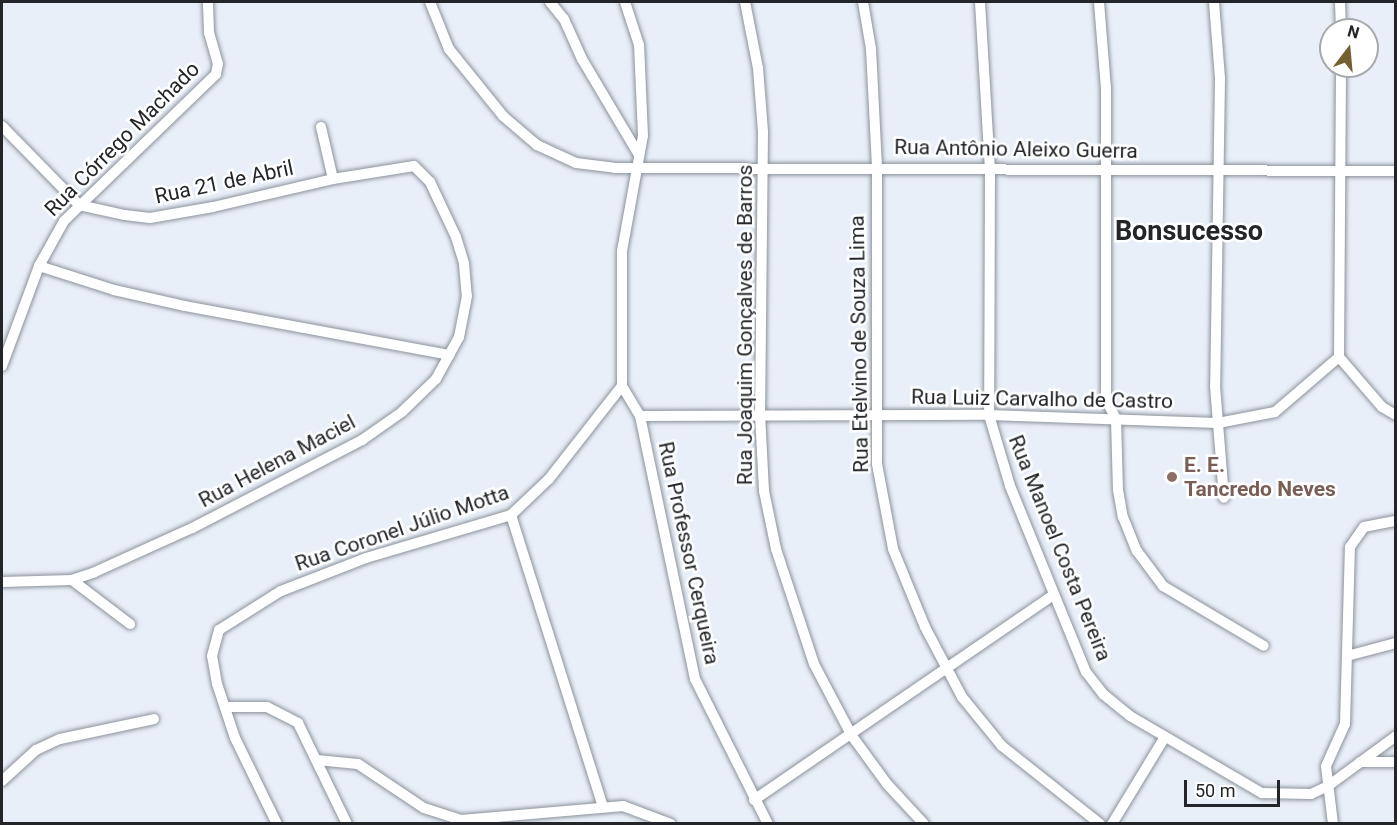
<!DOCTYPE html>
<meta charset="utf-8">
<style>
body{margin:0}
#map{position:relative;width:1397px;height:825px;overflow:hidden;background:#e9eff8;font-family:Roboto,sans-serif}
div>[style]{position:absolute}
.roads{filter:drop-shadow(0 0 2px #8c929a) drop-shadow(0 0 2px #8c929a)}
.minor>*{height:10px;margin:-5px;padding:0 5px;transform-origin:5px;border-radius:5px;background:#fff}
.dots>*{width:16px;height:16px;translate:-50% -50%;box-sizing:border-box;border:3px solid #fff;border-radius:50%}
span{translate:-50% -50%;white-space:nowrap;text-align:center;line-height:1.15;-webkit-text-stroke:5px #fff;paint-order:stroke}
.street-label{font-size:21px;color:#232529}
.education-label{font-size:21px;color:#785e54;font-weight:700}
.left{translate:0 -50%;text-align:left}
.district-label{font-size:27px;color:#232529;font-weight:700}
.frame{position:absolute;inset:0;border:3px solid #232529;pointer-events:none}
.north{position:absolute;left:1319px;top:18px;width:60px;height:60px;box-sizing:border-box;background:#fff;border:2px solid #a7a8a9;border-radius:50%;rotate:16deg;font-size:16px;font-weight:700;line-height:24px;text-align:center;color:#232529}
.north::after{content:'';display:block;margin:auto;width:21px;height:27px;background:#756130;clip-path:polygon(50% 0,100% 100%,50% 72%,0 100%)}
.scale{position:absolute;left:1184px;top:780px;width:96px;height:27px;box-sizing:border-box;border:3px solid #232529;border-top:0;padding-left:8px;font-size:18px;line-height:21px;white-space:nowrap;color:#232529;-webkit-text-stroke:4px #fff;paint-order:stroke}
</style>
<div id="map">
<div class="roads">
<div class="minor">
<div style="left:430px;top:2px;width:51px;rotate:68deg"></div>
<div style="left:449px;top:49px;width:86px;rotate:51.1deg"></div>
<div style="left:503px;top:116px;width:45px;rotate:40.5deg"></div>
<div style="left:537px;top:145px;width:43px;rotate:24.8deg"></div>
<div style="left:576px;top:163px;width:38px;rotate:7deg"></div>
<div style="left:614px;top:168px;width:782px;rotate:0.22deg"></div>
<div style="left:550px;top:2px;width:22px;rotate:51deg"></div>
<div style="left:564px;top:19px;width:44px;rotate:65.8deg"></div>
<div style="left:582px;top:59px;width:112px;rotate:59.3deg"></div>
<div style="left:745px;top:2px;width:67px;rotate:78.9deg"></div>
<div style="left:758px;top:68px;width:64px;rotate:85.5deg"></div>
<div style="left:763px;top:132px;width:282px;rotate:90.6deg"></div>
<div style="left:760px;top:414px;width:77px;rotate:87deg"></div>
<div style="left:764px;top:491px;width:59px;rotate:78.3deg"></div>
<div style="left:776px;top:549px;width:121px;rotate:71.7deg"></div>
<div style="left:814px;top:664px;width:81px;rotate:62.2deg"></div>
<div style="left:852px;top:736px;width:59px;rotate:53.9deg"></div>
<div style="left:887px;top:784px;width:54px;rotate:47.2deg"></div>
<div style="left:863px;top:2px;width:48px;rotate:80.3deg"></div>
<div style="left:871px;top:49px;width:118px;rotate:87.1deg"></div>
<div style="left:877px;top:167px;width:297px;rotate:90deg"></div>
<div style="left:877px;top:464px;width:86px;rotate:79.3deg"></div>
<div style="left:893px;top:549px;width:84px;rotate:67.7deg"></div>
<div style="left:925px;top:627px;width:79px;rotate:62.1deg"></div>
<div style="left:962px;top:697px;width:63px;rotate:50.8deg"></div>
<div style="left:1002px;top:746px;width:125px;rotate:38.5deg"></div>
<div style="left:980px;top:2px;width:166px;rotate:86.6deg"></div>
<div style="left:990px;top:168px;width:247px;rotate:90.2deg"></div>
<div style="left:989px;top:415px;width:74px;rotate:73.5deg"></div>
<div style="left:1010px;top:486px;width:201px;rotate:67.8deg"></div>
<div style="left:1086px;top:672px;width:28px;rotate:52deg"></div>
<div style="left:1103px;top:694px;width:35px;rotate:39deg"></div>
<div style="left:1130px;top:716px;width:153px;rotate:30.3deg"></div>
<div style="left:1262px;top:793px;width:49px;rotate:1.2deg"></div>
<div style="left:1311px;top:794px;width:19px;rotate:-25deg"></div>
<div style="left:1328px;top:786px;width:84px;rotate:-36.3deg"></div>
<div style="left:1099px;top:2px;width:87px;rotate:85.4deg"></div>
<div style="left:1106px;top:89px;width:311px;rotate:90deg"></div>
<div style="left:1106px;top:400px;width:21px;rotate:62deg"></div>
<div style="left:1116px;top:419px;width:71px;rotate:88.4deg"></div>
<div style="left:1118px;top:490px;width:27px;rotate:80deg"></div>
<div style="left:1123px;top:517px;width:37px;rotate:68deg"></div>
<div style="left:1137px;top:551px;width:44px;rotate:53.4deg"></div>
<div style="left:1163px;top:586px;width:117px;rotate:30.7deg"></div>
<div style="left:1214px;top:2px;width:76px;rotate:85.5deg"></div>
<div style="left:1220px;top:78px;width:308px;rotate:90.9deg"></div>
<div style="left:1215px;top:386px;width:112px;rotate:85.4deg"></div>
<div style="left:1340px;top:2px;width:28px;rotate:88deg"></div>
<div style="left:2px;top:126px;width:110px;rotate:45.7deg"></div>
<div style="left:79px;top:205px;width:47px;rotate:12.3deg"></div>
<div style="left:125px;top:215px;width:25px;rotate:7deg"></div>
<div style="left:150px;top:218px;width:64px;rotate:-9.9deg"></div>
<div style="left:213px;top:207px;width:123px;rotate:-13.1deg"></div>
<div style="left:333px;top:179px;width:82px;rotate:-9.1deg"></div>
<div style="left:414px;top:166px;width:23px;rotate:45deg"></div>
<div style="left:430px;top:182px;width:61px;rotate:64.7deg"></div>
<div style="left:456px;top:237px;width:28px;rotate:73deg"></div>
<div style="left:464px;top:264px;width:32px;rotate:85deg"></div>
<div style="left:467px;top:296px;width:42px;rotate:101deg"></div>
<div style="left:459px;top:337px;width:48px;rotate:118.7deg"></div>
<div style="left:436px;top:379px;width:47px;rotate:135.9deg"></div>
<div style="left:402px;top:412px;width:49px;rotate:145deg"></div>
<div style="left:362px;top:440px;width:191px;rotate:152.6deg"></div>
<div style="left:192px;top:528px;width:109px;rotate:155.6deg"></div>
<div style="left:93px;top:573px;width:22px;rotate:162deg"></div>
<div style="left:72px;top:580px;width:70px;rotate:178.4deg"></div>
<div style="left:321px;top:127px;width:53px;rotate:77deg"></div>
<div style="left:39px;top:266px;width:79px;rotate:17.7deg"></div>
<div style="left:114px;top:290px;width:73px;rotate:12.7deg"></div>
<div style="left:185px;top:306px;width:269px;rotate:10.5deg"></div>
<div style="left:1339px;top:357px;width:291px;rotate:-89.6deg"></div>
<div style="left:1339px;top:357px;width:66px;rotate:49.3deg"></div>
<div style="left:1382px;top:407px;width:16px;rotate:30deg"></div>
<div style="left:2px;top:366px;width:107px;rotate:-69.7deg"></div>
<div style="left:39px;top:266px;width:51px;rotate:-60.9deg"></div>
<div style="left:64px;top:221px;width:211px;rotate:-44deg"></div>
<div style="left:216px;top:74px;width:10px;rotate:-79deg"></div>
<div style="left:218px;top:64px;width:32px;rotate:-106deg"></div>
<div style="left:209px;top:33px;width:31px;rotate:-92deg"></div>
<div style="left:622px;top:386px;width:35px;rotate:59deg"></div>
<div style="left:640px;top:416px;width:269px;rotate:78.2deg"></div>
<div style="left:695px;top:679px;width:162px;rotate:63.3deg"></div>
<div style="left:640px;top:416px;width:349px;rotate:-0.2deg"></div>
<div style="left:989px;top:415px;width:229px;rotate:2deg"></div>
<div style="left:1218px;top:423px;width:58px;rotate:-10.9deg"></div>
<div style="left:1275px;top:412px;width:84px;rotate:-40.7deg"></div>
<div style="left:511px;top:515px;width:305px;rotate:72.5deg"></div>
<div style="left:72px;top:580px;width:73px;rotate:37.2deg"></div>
<div style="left:1347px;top:656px;width:51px;rotate:-14.9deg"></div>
<div style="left:225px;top:707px;width:42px"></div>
<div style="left:267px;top:707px;width:35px;rotate:27deg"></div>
<div style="left:298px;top:723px;width:112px;rotate:64.1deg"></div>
<div style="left:317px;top:760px;width:41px;rotate:5.6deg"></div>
<div style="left:358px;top:764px;width:79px;rotate:33.7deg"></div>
<div style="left:424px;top:808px;width:39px;rotate:18deg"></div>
<div style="left:461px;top:820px;width:163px;rotate:-4.9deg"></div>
<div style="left:623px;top:806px;width:51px;rotate:20.6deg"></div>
<div style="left:1360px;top:762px;width:36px"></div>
<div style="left:2px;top:781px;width:46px;rotate:-42.4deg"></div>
<div style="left:36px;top:750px;width:26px;rotate:-25deg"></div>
<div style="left:60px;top:739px;width:96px;rotate:-12deg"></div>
<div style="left:754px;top:800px;width:363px;rotate:-34.4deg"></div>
<div style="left:277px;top:824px;width:96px;rotate:-116deg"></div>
<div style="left:235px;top:738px;width:57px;rotate:-108.4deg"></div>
<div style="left:217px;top:684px;width:28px;rotate:-100deg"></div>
<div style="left:212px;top:656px;width:27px;rotate:-75deg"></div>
<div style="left:219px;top:630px;width:73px;rotate:-32.2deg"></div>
<div style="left:281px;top:591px;width:91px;rotate:-21.2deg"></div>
<div style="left:366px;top:558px;width:151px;rotate:-16.5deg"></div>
<div style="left:511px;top:515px;width:52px;rotate:-43.5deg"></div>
<div style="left:549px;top:479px;width:118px;rotate:-51.9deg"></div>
<div style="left:622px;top:386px;width:135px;rotate:-90deg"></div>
<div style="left:622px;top:251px;width:117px;rotate:-79.7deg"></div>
<div style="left:643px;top:136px;width:91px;rotate:-92.5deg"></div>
<div style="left:639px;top:45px;width:45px;rotate:-108deg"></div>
<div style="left:1112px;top:824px;width:102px;rotate:-58.7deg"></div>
<div style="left:1333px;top:824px;width:58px;rotate:-96.9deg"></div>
<div style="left:1326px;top:766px;width:46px;rotate:-65.7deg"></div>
<div style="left:1345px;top:724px;width:177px;rotate:-88.4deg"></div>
<div style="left:1350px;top:547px;width:24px;rotate:-55deg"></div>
<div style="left:1364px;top:527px;width:33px;rotate:-11deg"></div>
</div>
</div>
<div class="dots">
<div style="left:1172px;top:477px;background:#8d6e63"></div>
</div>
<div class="street-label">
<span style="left:122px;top:139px;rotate:-45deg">Rua Córrego Machado</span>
<span style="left:1016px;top:149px;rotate:1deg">Rua Antônio Aleixo Guerra</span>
<span style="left:224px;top:182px;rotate:-12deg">Rua 21 de Abril</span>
<span style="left:745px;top:325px;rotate:-90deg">Rua Joaquim Gonçalves de Barros</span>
<span style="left:859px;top:344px;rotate:-91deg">Rua Etelvino de Souza Lima</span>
<span style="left:1042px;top:399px;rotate:1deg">Rua Luiz Carvalho de Castro</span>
<span style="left:277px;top:461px;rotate:-28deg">Rua Helena Maciel</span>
<span style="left:402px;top:528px;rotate:-19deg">Rua Coronel Júlio Motta</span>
<span style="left:1060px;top:548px;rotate:68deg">Rua Manoel Costa Pereira</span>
<span style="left:689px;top:553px;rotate:78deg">Rua Professor Cerqueira</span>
</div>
<div class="education-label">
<span class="left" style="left:1184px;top:477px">E. E.<br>Tancredo Neves</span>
</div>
<div class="district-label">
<span style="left:1189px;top:232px">Bonsucesso</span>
</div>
<div class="frame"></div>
<div class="north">N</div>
<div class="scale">50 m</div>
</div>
